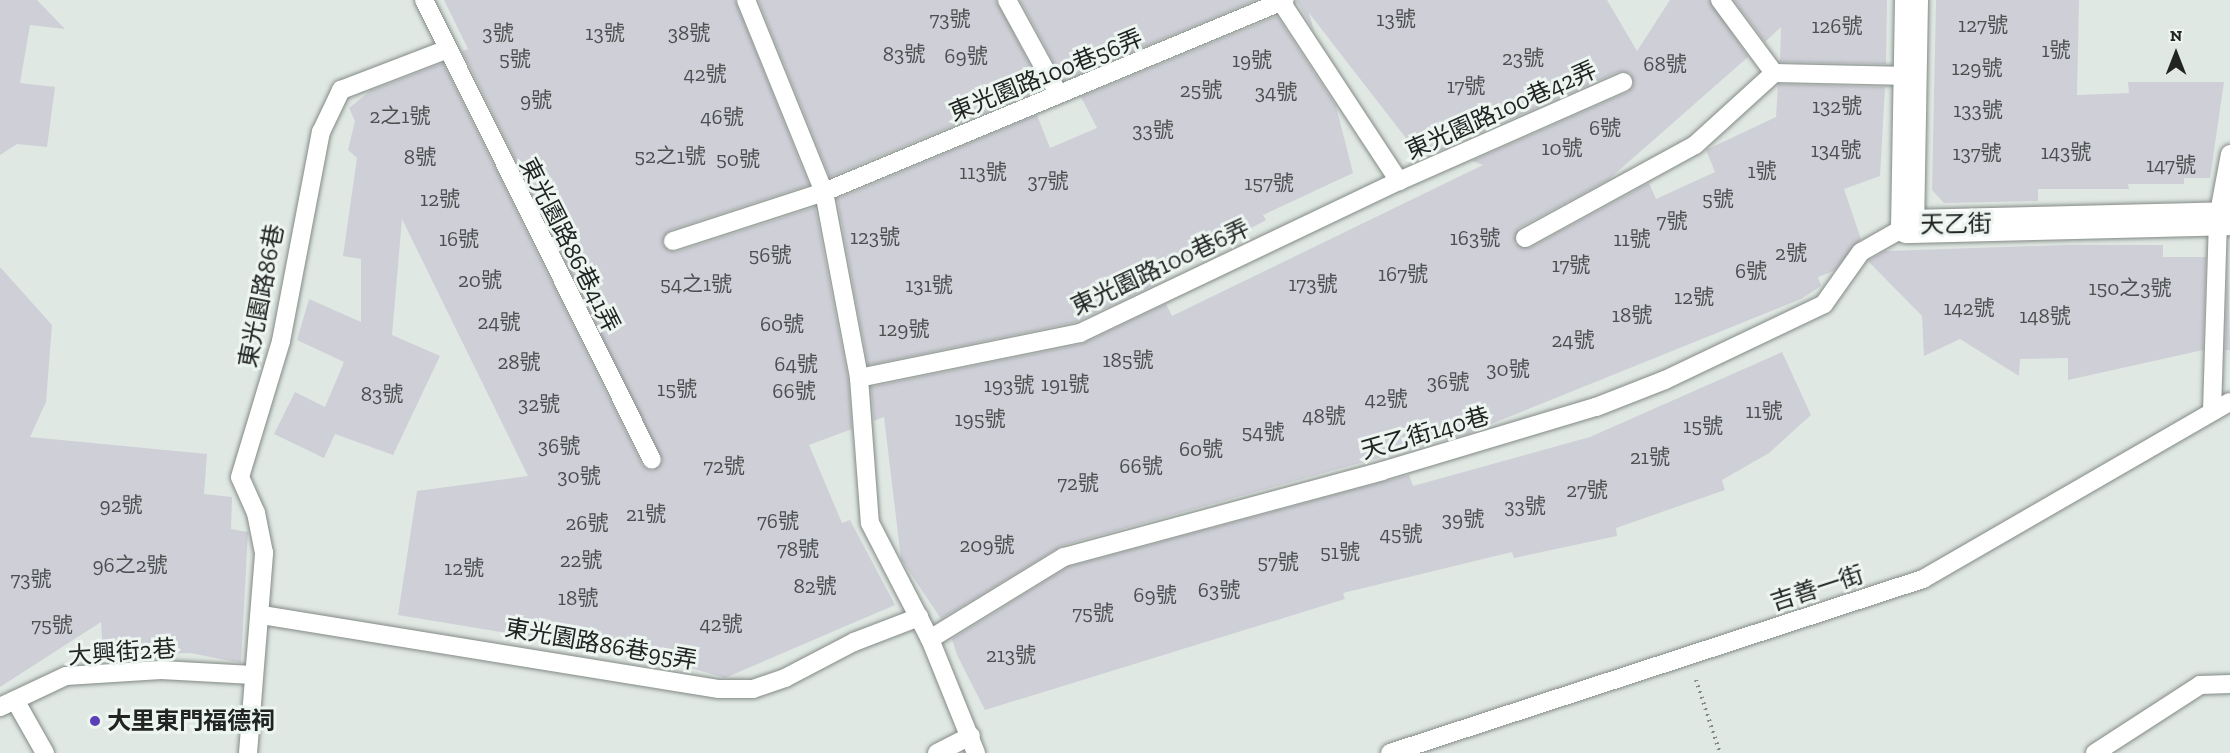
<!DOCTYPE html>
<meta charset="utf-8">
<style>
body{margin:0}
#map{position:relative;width:2230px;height:753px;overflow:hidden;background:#e0e8e3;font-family:"Zilla Slab","Noto Sans TC",serif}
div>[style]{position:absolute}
.building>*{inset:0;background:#cfcfd7}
.path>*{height:4px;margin-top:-2px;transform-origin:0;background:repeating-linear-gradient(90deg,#828885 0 1.5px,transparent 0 6px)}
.roads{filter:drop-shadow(0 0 2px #838a86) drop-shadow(0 0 2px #838a86)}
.service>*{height:18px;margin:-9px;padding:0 9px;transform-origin:9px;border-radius:9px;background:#fff}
.minor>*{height:33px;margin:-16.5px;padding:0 16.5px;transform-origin:16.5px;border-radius:16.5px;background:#fff}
.dots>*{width:16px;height:16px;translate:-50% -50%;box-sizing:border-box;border:3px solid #edf5f1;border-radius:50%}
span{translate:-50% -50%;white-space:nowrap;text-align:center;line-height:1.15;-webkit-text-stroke:6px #edf5f1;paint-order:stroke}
.number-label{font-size:21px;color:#4c4f50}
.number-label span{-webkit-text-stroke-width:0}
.street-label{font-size:24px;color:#212423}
.poi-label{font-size:24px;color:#212423;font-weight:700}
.left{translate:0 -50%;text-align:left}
.north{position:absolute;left:2146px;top:24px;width:60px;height:60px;-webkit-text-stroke:4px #edf5f1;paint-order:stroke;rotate:0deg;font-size:16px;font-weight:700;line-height:24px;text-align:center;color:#212423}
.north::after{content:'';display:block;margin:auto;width:21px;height:27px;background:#212423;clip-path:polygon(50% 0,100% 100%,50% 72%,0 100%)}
</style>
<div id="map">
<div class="building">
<div style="clip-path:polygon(0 0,37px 0,65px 29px,30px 25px,20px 83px,55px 87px,47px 147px,17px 144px,0 155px)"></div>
<div style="clip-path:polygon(444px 0,735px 0,809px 185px,670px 230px,662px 244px,676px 252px,815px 207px,848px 379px,852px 429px,809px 445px,842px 523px,850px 520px,895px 605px,725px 678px,657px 658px,398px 615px,417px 491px,528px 476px,402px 219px,392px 335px,440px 356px,393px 455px,335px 434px,324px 458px,274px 434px,295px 392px,325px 407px,344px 362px,297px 340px,309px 299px,361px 322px,361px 259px,343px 256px,357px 158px,348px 150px,355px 121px,349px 108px,370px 91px,443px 63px,642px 465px,652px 471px,663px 461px,462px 51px,468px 49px)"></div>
<div style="clip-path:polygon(758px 0,996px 0,1040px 84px,1027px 89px,1029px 94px,830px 177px)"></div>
<div style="clip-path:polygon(1020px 0,1256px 0,1071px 77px,1061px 75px)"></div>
<div style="clip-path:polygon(1296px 0,1607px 0,1637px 51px,1670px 0,1709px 0,1748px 57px,1608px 180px,1519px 228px,1515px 244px,1530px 248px,1649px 183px,1656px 199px,1715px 172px,1706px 150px,1776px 117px,1778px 84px,1885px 87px,1880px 176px,1844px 189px,1861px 239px,1834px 271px,1818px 277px,1821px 286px,1801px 299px,1469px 433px,1061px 546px,941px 619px,901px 559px,884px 417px,874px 421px,871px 387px,1082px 344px,1166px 304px,1172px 316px,1483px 165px,1472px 161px,1628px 92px,1634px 84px,1630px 73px,1618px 72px,1439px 151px,1409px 142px,1309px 13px,1314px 31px)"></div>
<div style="clip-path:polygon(1734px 0,1887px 0,1886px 64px,1780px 62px,1781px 27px,1765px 42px)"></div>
<div style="clip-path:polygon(1936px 0,2079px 0,2077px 95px,2129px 93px,2128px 82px,2224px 82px,2210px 178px,2184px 178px,2184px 184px,2128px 184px,2129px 189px,2038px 189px,2038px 201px,1944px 203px,1932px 190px)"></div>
<div style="clip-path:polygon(1277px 16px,1336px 106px,1353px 173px,1263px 215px,1266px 220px,1154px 280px,1156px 284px,1076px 322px,868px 365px,837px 199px,1037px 115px,1050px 148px,1097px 128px,1081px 97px)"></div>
<div style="clip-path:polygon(2066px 245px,2163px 245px,2163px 257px,2206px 257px,2203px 350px,2068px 380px,2068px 358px,2020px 359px,2019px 376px,1960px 339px,1924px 356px,1922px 316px,1868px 261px,1885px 251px)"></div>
<div style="clip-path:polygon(2228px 257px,2230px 350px,2225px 350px)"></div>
<div style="clip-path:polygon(0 267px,52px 325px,46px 402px,30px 437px,207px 454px,204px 494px,232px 497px,231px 529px,248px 532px,241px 663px,190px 653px,103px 656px,101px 622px,0 687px)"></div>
<div style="clip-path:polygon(1782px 352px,1811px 415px,1769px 453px,1722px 480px,1725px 490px,1616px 528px,1617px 536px,1514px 558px,1512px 552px,1343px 593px,1345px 599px,985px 710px,957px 655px,952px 639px,1068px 567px,1409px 475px,1413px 486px,1590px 437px)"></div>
</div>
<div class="path">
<div style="left:1696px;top:680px;width:77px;rotate:71.8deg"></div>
</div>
<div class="roads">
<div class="service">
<div style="left:424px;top:0;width:513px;rotate:63.63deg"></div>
<div style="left:746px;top:0;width:207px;rotate:67.9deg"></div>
<div style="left:824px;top:192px;width:189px;rotate:79.3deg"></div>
<div style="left:859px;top:378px;width:145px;rotate:85.7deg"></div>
<div style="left:870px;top:523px;width:131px;rotate:62.7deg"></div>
<div style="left:930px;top:639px;width:123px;rotate:68deg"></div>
<div style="left:1007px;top:0;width:106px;rotate:61.3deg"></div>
<div style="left:1280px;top:0;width:217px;rotate:56.7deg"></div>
<div style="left:1399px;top:181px;width:245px;rotate:-23.8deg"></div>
<div style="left:1720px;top:0;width:91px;rotate:53.5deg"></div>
<div style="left:1774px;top:73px;width:136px;rotate:1.3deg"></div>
<div style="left:1525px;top:238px;width:194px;rotate:-28.7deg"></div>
<div style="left:1695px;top:145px;width:107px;rotate:-42.3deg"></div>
<div style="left:673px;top:241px;width:159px;rotate:-18deg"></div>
<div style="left:824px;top:192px;width:499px;rotate:-22.6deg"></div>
<div style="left:859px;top:378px;width:226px;rotate:-11.5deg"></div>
<div style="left:1080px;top:333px;width:353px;rotate:-25.5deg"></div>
<div style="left:2212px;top:411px;width:193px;rotate:-88.2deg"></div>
<div style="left:2218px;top:218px;width:65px;rotate:-79.4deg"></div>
<div style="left:262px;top:615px;width:463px;rotate:9.2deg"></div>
<div style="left:719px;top:689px;width:34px"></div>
<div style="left:753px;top:689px;width:34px;rotate:-19deg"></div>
<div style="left:785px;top:678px;width:78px;rotate:-27.6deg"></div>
<div style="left:854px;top:642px;width:70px;rotate:-21deg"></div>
<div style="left:930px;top:639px;width:157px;rotate:-31.5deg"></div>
<div style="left:1064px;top:557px;width:329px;rotate:-15.1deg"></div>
<div style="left:1382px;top:471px;width:223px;rotate:-16.7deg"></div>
<div style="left:1596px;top:407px;width:74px;rotate:-21.4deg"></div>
<div style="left:1665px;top:380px;width:176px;rotate:-25.5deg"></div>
<div style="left:1824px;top:304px;width:64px;rotate:-54.6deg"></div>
<div style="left:1861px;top:252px;width:53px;rotate:-29.5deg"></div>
<div style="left:15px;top:700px;width:61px;rotate:60.5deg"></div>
<div style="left:0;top:707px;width:73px;rotate:-25.2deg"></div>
<div style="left:66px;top:676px;width:95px;rotate:-3.6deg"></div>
<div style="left:161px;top:670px;width:92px;rotate:3.1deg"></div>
<div style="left:248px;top:753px;width:201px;rotate:-85.4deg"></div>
<div style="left:264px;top:553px;width:41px;rotate:-101.3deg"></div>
<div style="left:256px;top:513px;width:39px;rotate:-114deg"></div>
<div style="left:240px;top:477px;width:142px;rotate:-73.2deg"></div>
<div style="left:281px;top:341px;width:213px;rotate:-79.2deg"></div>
<div style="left:321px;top:132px;width:47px;rotate:-64.5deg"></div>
<div style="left:341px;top:90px;width:111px;rotate:-21deg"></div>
<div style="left:937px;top:753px;width:38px;rotate:-27deg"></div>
<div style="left:1390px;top:753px;width:561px;rotate:-18.08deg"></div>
<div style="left:1923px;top:579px;width:354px;rotate:-30deg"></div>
<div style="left:2095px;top:753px;width:125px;rotate:-32.9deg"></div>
<div style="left:2200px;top:685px;width:30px;rotate:-2deg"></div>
</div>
<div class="minor">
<div style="left:1911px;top:0;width:226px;rotate:91deg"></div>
<div style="left:1907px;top:226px;width:323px;rotate:-1.4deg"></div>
</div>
</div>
<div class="dots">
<div style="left:95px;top:721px;background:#5940b8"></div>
</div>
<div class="number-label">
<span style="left:950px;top:19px">73號</span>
<span style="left:1396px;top:19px">13號</span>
<span style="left:1983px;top:25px">127號</span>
<span style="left:1837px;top:26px">126號</span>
<span style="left:498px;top:33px">3號</span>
<span style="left:605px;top:33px">13號</span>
<span style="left:689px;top:33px">38號</span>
<span style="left:2056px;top:50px">1號</span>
<span style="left:904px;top:54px">83號</span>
<span style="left:966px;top:56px">69號</span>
<span style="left:1523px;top:58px">23號</span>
<span style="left:515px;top:59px">5號</span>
<span style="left:1252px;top:60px">19號</span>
<span style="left:1665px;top:64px">68號</span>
<span style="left:1977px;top:68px">129號</span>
<span style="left:705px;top:74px">42號</span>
<span style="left:1466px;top:86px">17號</span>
<span style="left:1201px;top:90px">25號</span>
<span style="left:1276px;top:92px">34號</span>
<span style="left:536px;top:100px">9號</span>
<span style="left:1837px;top:106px">132號</span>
<span style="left:1978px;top:110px">133號</span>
<span style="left:400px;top:116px">2之1號</span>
<span style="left:722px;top:117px">46號</span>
<span style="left:1605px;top:128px">6號</span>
<span style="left:1153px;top:130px">33號</span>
<span style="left:1562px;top:148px">10號</span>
<span style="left:1836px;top:150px">134號</span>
<span style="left:2066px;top:152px">143號</span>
<span style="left:1977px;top:153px">137號</span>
<span style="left:670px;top:156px">52之1號</span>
<span style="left:420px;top:157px">8號</span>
<span style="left:738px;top:159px">50號</span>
<span style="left:2171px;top:165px">147號</span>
<span style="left:1762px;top:171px">1號</span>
<span style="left:983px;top:172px">113號</span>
<span style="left:1048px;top:181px">37號</span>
<span style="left:1269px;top:183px">157號</span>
<span style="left:440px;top:199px">12號</span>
<span style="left:1718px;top:199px">5號</span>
<span style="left:1672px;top:221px">7號</span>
<span style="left:875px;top:237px">123號</span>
<span style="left:1475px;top:238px">163號</span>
<span style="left:459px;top:239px">16號</span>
<span style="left:1632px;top:239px">11號</span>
<span style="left:1791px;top:253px">2號</span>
<span style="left:770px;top:255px">56號</span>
<span style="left:1571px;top:265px">17號</span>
<span style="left:1751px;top:271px">6號</span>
<span style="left:1403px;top:274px">167號</span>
<span style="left:480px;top:280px">20號</span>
<span style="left:696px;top:284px">54之1號</span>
<span style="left:1313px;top:284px">173號</span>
<span style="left:929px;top:285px">131號</span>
<span style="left:2130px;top:288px">150之3號</span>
<span style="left:1694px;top:297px">12號</span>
<span style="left:1969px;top:308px">142號</span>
<span style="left:1632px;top:315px">18號</span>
<span style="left:2045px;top:316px">148號</span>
<span style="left:499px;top:322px">24號</span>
<span style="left:782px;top:324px">60號</span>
<span style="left:904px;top:329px">129號</span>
<span style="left:1573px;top:340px">24號</span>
<span style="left:1128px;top:360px">185號</span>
<span style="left:519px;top:362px">28號</span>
<span style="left:796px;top:364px">64號</span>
<span style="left:1508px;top:369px">30號</span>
<span style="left:1448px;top:382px">36號</span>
<span style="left:1065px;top:384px">191號</span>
<span style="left:1009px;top:385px">193號</span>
<span style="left:677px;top:389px">15號</span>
<span style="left:794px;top:391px">66號</span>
<span style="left:382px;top:394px">83號</span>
<span style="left:1386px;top:399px">42號</span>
<span style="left:539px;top:404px">32號</span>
<span style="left:1764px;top:411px">11號</span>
<span style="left:1324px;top:416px">48號</span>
<span style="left:980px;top:419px">195號</span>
<span style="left:1703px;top:426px">15號</span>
<span style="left:1263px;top:432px">54號</span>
<span style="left:559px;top:446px">36號</span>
<span style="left:1201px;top:449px">60號</span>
<span style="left:1650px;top:457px">21號</span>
<span style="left:724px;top:466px">72號</span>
<span style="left:1141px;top:466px">66號</span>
<span style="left:579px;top:476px">30號</span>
<span style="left:1078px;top:483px">72號</span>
<span style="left:1587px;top:490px">27號</span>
<span style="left:121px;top:505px">92號</span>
<span style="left:1525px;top:506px">33號</span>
<span style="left:646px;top:514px">21號</span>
<span style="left:1463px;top:519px">39號</span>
<span style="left:778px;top:521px">76號</span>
<span style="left:587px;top:523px">26號</span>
<span style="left:1401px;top:534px">45號</span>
<span style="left:987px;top:545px">209號</span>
<span style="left:798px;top:549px">78號</span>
<span style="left:1340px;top:552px">51號</span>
<span style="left:581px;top:560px">22號</span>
<span style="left:1278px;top:562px">57號</span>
<span style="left:130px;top:565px">96之2號</span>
<span style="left:464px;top:568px">12號</span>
<span style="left:31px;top:579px">73號</span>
<span style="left:815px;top:586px">82號</span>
<span style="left:1219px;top:590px">63號</span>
<span style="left:1155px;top:595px">69號</span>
<span style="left:578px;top:598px">18號</span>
<span style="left:1093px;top:613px">75號</span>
<span style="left:721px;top:624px">42號</span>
<span style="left:52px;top:625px">75號</span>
<span style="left:1011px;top:655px">213號</span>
</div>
<div class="street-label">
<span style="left:1046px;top:75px;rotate:-22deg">東光園路100巷56弄</span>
<span style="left:1501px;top:110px;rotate:-24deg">東光園路100巷42弄</span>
<span style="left:1956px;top:224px;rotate:-1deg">天乙街</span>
<span style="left:570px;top:245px;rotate:63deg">東光園路86巷41弄</span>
<span style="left:1160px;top:267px;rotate:-25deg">東光園路100巷6弄</span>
<span style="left:261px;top:296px;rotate:-79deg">東光園路86巷</span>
<span style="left:1425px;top:433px;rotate:-16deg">天乙街140巷</span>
<span style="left:1817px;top:588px;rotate:-18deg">吉善一街</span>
<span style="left:601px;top:644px;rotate:10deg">東光園路86巷95弄</span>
<span style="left:122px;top:652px;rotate:-4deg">大興街2巷</span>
</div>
<div class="poi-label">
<span class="left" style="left:107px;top:721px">大里東門福德祠</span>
</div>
<div class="north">N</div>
</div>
